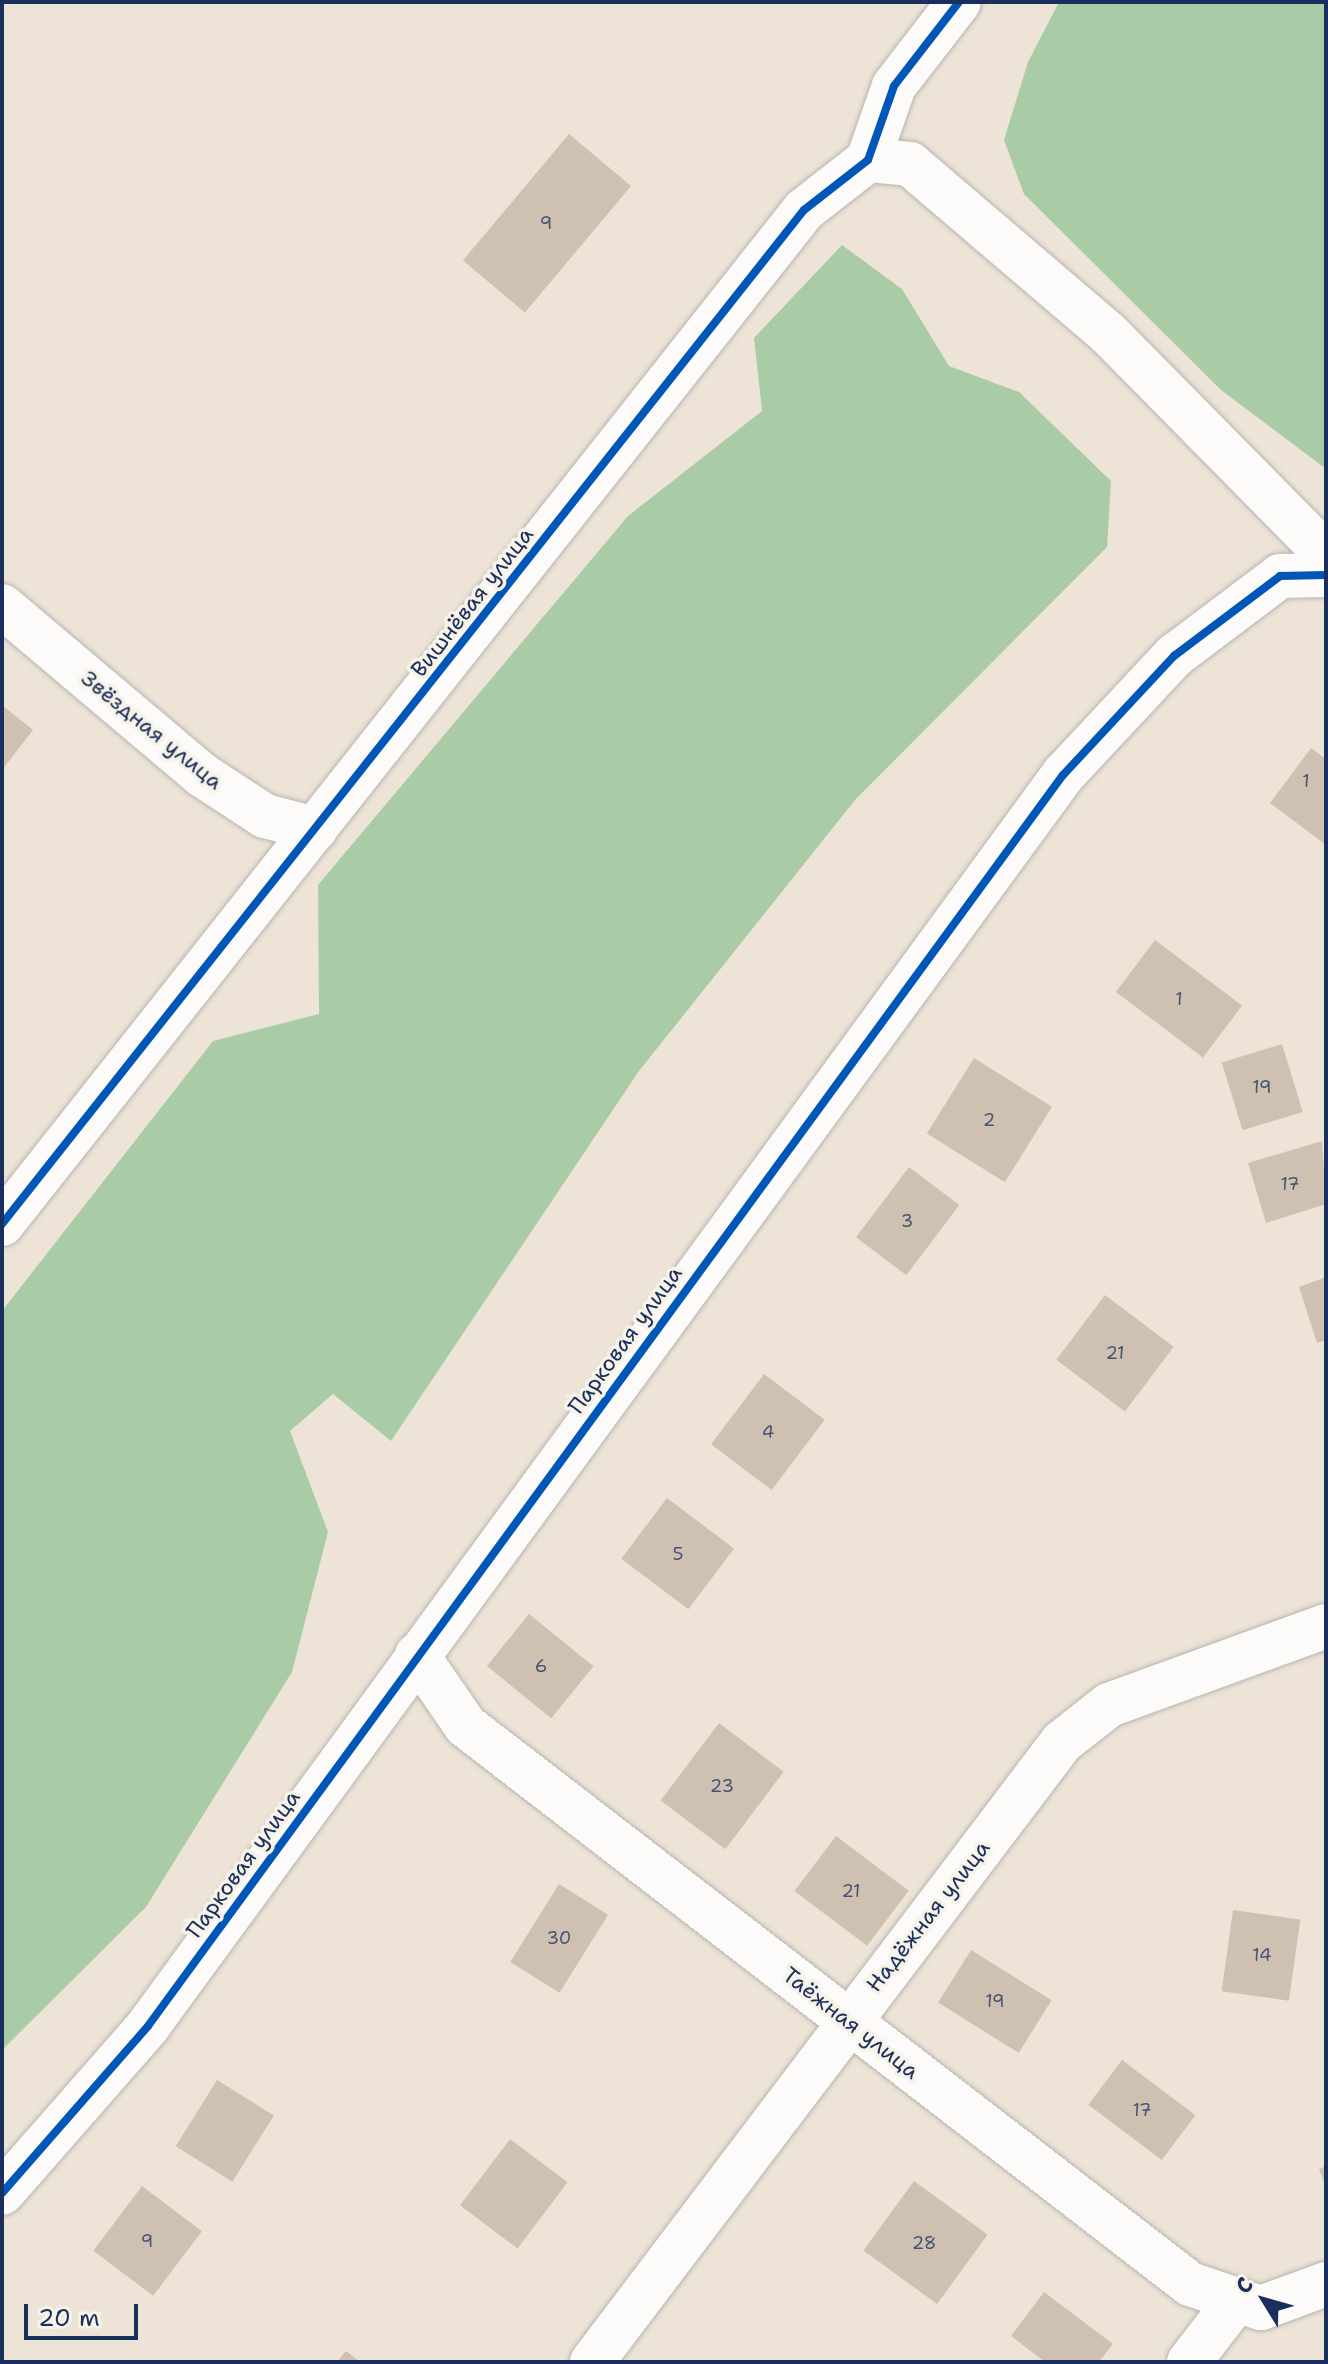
<!DOCTYPE html>
<meta charset="utf-8">
<style>
body{margin:0}
#map{position:relative;width:1328px;height:2364px;overflow:hidden;background:#ede4d7;font-family:"Shantell Sans",sans-serif}
div>[style]{position:absolute}
.forest>*{inset:0;background:#a9cca6}
.building>*{inset:0;background:#cfc1b2;transform-origin:0 0}
.roads{filter:drop-shadow(0 0 2px #b8b4b0) drop-shadow(0 0 2px #b8b4b0)}
.minor>*{height:44px;margin:-22px;padding:0 22px;transform-origin:22px;border-radius:22px;background:#fcfbf9}
.cycleway>*{height:8px;margin:-4px;padding:0 4px;transform-origin:4px;border-radius:4px;background:#0057b8}
span{translate:-50% -50%;white-space:nowrap;text-align:center;line-height:1.15;-webkit-text-stroke:7px #f7f3e8;paint-order:stroke}
.number-label{font-size:18px;color:#485473}
.number-label span{-webkit-text-stroke-width:0}
.street-label{font-size:22px;color:#1b2f5e}
.frame{position:absolute;inset:0;border:4px solid #1b2f5e;pointer-events:none}
.north{position:absolute;left:1224px;top:2260px;width:80px;height:80px;-webkit-text-stroke:6px #f7f3e8;paint-order:stroke;rotate:307deg;font-size:22px;font-weight:700;line-height:32px;text-align:center;color:#1b2f5e}
.north::after{content:'';display:block;margin:auto;width:28px;height:36px;background:#1b2f5e;clip-path:polygon(50% 0,100% 100%,50% 72%,0 100%)}
.scale{position:absolute;left:24px;top:2304px;width:114px;height:36px;box-sizing:border-box;border:4px solid #1b2f5e;border-top:0;padding-left:10px;font-size:24px;line-height:28px;white-space:nowrap;color:#1b2f5e;-webkit-text-stroke:6px #f7f3e8;paint-order:stroke}
</style>
<div id="map">
<div class="forest">
<div style="clip-path:polygon(1059px 2px,1326px 2px,1326px 469px,1221px 390px,1024px 194px,1004px 140px,1028px 62px)"></div>
<div style="clip-path:polygon(842px 245px,902px 289px,949px 366px,1019px 392px,1111px 481px,1107px 547px,855px 800px,639px 1071px,391px 1441px,333px 1394px,290px 1431px,328px 1532px,292px 1672px,146px 1907px,2px 2050px,2px 1311px,213px 1041px,319px 1014px,318px 885px,628px 516px,762px 411px,754px 338px)"></div>
</div>
<div class="building">
<div style="left:569px;top:134px;width:81px;height:165px;rotate:40deg"></div>
<div style="clip-path:polygon(2px 705px,33px 730px,2px 770px)"></div>
<div style="clip-path:polygon(1311px 748px,1326px 759px,1326px 845px,1270px 803px)"></div>
<div style="left:1155px;top:940px;width:109px;height:65px;rotate:37deg"></div>
<div style="left:1282px;top:1044px;width:71px;height:63px;rotate:73deg"></div>
<div style="left:974px;top:1058px;width:92px;height:89px;rotate:32deg"></div>
<div style="clip-path:polygon(1322px 1141px,1326px 1204px,1266px 1223px,1248px 1163px)"></div>
<div style="left:909px;top:1167px;width:63px;height:88px;rotate:37deg"></div>
<div style="clip-path:polygon(1326px 1277px,1326px 1340px,1317px 1343px,1299px 1287px)"></div>
<div style="left:1105px;top:1295px;width:86px;height:81px;rotate:37deg"></div>
<div style="left:764px;top:1374px;width:76px;height:88px;rotate:37deg"></div>
<div style="left:667px;top:1498px;width:84px;height:76px;rotate:37deg"></div>
<div style="left:529px;top:1614px;width:83px;height:67px;rotate:39deg"></div>
<div style="left:719px;top:1723px;width:81px;height:97px;rotate:37deg"></div>
<div style="left:836px;top:1836px;width:91px;height:69px;rotate:37deg"></div>
<div style="left:559px;top:1884px;width:58px;height:92px;rotate:32deg"></div>
<div style="left:1233px;top:1910px;width:68px;height:82px;rotate:8deg"></div>
<div style="left:971px;top:1950px;width:95px;height:62px;rotate:32deg"></div>
<div style="left:1122px;top:2060px;width:92px;height:56px;rotate:37deg"></div>
<div style="left:217px;top:2080px;width:67px;height:78px;rotate:32deg"></div>
<div style="left:510px;top:2139px;width:72px;height:83px;rotate:37deg"></div>
<div style="clip-path:polygon(1326px 2166px,1326px 2187px,1319px 2169px)"></div>
<div style="left:914px;top:2181px;width:91px;height:86px;rotate:36deg"></div>
<div style="left:142px;top:2186px;width:75px;height:81px;rotate:37deg"></div>
<div style="clip-path:polygon(1044px 2292px,1113px 2344px,1099px 2362px,1045px 2362px,1011px 2336px)"></div>
<div style="clip-path:polygon(346px 2351px,360px 2362px,337px 2362px)"></div>
</div>
<div class="roads">
<div class="minor">
<div style="left:868px;top:160px;width:42px;rotate:5.4deg"></div>
<div style="left:910px;top:164px;width:260px;rotate:40.5deg"></div>
<div style="left:1108px;top:333px;width:310px;rotate:45.4deg"></div>
<div style="left:2px;top:606px;width:262px;rotate:40.2deg"></div>
<div style="left:202px;top:775px;width:75px;rotate:33.1deg"></div>
<div style="left:265px;top:816px;width:52px;rotate:14.6deg"></div>
<div style="left:2px;top:1224px;width:1293px;rotate:-51.66deg"></div>
<div style="left:804px;top:210px;width:81px;rotate:-38deg"></div>
<div style="left:868px;top:160px;width:78px;rotate:-70.6deg"></div>
<div style="left:894px;top:86px;width:106px;rotate:-52.3deg"></div>
<div style="left:417px;top:1655px;width:86px;rotate:55.4deg"></div>
<div style="left:466px;top:1726px;width:914px;rotate:37.62deg"></div>
<div style="left:1190px;top:2284px;width:75px;rotate:18.7deg"></div>
<div style="left:1261px;top:2308px;width:69px;rotate:-20.3deg"></div>
<div style="left:2px;top:2193px;width:222px;rotate:-48.8deg"></div>
<div style="left:148px;top:2026px;width:1550px;rotate:-53.82deg"></div>
<div style="left:1063px;top:775px;width:163px;rotate:-47deg"></div>
<div style="left:1174px;top:656px;width:133px;rotate:-37deg"></div>
<div style="left:1280px;top:576px;width:46px;rotate:-1.2deg"></div>
<div style="left:592px;top:2362px;width:778px;rotate:-52.84deg"></div>
<div style="left:1062px;top:1742px;width:60px;rotate:-38.2deg"></div>
<div style="left:1109px;top:1705px;width:231px;rotate:-20deg"></div>
<div style="left:1189px;top:2362px;width:78px;rotate:-52.3deg"></div>
</div>
</div>
<div class="cycleway">
<div style="left:2px;top:1224px;width:1293px;rotate:-51.66deg"></div>
<div style="left:804px;top:210px;width:81px;rotate:-38deg"></div>
<div style="left:868px;top:160px;width:78px;rotate:-70.6deg"></div>
<div style="left:894px;top:86px;width:106px;rotate:-52.3deg"></div>
<div style="left:2px;top:2193px;width:222px;rotate:-48.8deg"></div>
<div style="left:148px;top:2026px;width:1550px;rotate:-53.82deg"></div>
<div style="left:1063px;top:775px;width:163px;rotate:-47deg"></div>
<div style="left:1174px;top:656px;width:133px;rotate:-37deg"></div>
<div style="left:1280px;top:576px;width:46px;rotate:-1.2deg"></div>
</div>
<div class="number-label">
<span style="left:546px;top:223px">9</span>
<span style="left:1306px;top:781px">1</span>
<span style="left:1179px;top:999px">1</span>
<span style="left:1262px;top:1087px">19</span>
<span style="left:989px;top:1120px">2</span>
<span style="left:1290px;top:1184px">17</span>
<span style="left:907px;top:1221px">3</span>
<span style="left:1115px;top:1353px">21</span>
<span style="left:768px;top:1432px">4</span>
<span style="left:678px;top:1554px">5</span>
<span style="left:541px;top:1666px">6</span>
<span style="left:722px;top:1786px">23</span>
<span style="left:851px;top:1891px">21</span>
<span style="left:559px;top:1938px">30</span>
<span style="left:1262px;top:1955px">14</span>
<span style="left:995px;top:2001px">19</span>
<span style="left:1142px;top:2110px">17</span>
<span style="left:147px;top:2241px">9</span>
<span style="left:924px;top:2243px">28</span>
</div>
<div class="street-label">
<span style="left:472px;top:602px;rotate:-52deg">Вишнёвая улица</span>
<span style="left:152px;top:730px;rotate:39deg">Звёздная улица</span>
<span style="left:625px;top:1340px;rotate:-54deg">Парковая улица</span>
<span style="left:243px;top:1864px;rotate:-54deg">Парковая улица</span>
<span style="left:928px;top:1916px;rotate:-52deg">Надёжная улица</span>
<span style="left:851px;top:2023px;rotate:38deg">Таёжная улица</span>
</div>
<div class="frame"></div>
<div class="north">С</div>
<div class="scale">20 m</div>
</div>
